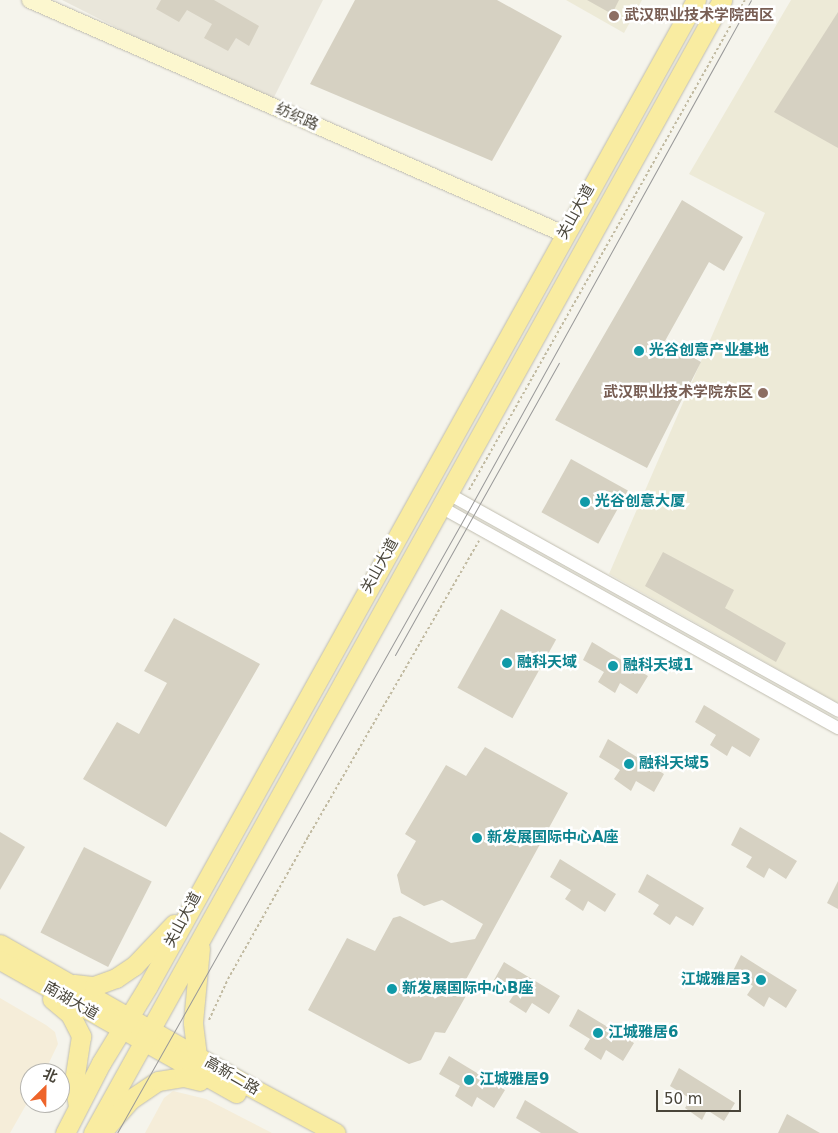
<!DOCTYPE html>
<meta charset="utf-8">
<style>
body{margin:0}
#map{position:relative;width:838px;height:1133px;overflow:hidden;background:#f5f4ec;font-family:"DejaVu Sans","Noto Sans SC",sans-serif}
div>[style]{position:absolute}
.residential>*{inset:0;background:#e9e6da}
.commercial>*{inset:0;background:#f5edd9}
.education>*{inset:0;background:#edead7}
.building>*{inset:0;background:#d6d1c2;transform-origin:0 0}
.path>*{height:2px;margin-top:-1px;transform-origin:0;background:repeating-linear-gradient(90deg,#c1baa1 0 2.5px,transparent 0 5px)}
.roads{filter:drop-shadow(0 0 1px #c0bdaf) drop-shadow(0 0 1px #c0bdaf)}
.street>*{height:12px;margin:-6px;padding:0 6px;transform-origin:6px;border-radius:6px;background:#fff}
.secondary>*{height:16px;margin:-8px;padding:0 8px;transform-origin:8px;border-radius:8px;background:#fcf7cf}
.primary>*{height:19px;margin:-9.5px;padding:0 9.5px;transform-origin:9.5px;border-radius:9.5px;background:#f9eca1}
.tram>*{height:1px;margin:-0.5px;padding:0 0.5px;transform-origin:0.5px;border-radius:0.5px;background:#999}
.dots>*{width:14px;height:14px;translate:-50% -50%;box-sizing:border-box;border:2px solid #fff;border-radius:50%}
span{translate:-50% -50%;white-space:nowrap;text-align:center;line-height:1.15;-webkit-text-stroke:5px #fff;paint-order:stroke}
.education-label{font-size:15px;color:#785e54;font-weight:700}
.left{translate:0 -50%;text-align:left}
.right{translate:-100% -50%;text-align:right}
.street-label{font-size:15px;color:#49453a}
.culture-label{font-size:15px;color:#0d838f;font-weight:700}
.north{position:absolute;left:20px;top:1063px;width:50px;height:50px;box-sizing:border-box;background:#fff;border:1px solid #b6b5b0;border-radius:50%;rotate:23deg;font-size:14px;font-weight:700;line-height:20px;text-align:center;color:#49453a}
.north::after{content:'';display:block;margin:auto;width:18px;height:22px;background:#ee642a;clip-path:polygon(50% 0,100% 100%,50% 72%,0 100%)}
.scale{position:absolute;left:656px;top:1090px;width:85px;height:22px;box-sizing:border-box;border:2px solid #49453a;border-top:0;padding-left:6px;font-size:15px;line-height:18px;white-space:nowrap;color:#49453a;-webkit-text-stroke:4px #fff;paint-order:stroke}
</style>
<div id="map">
<div class="residential">
<div style="clip-path:polygon(62px 0,323px 0,270px 105px)"></div>
</div>
<div class="commercial">
<div style="clip-path:polygon(0 998px,46px 1025px,55px 1032px,58px 1044px,44px 1073px,30px 1073px,30px 1098px,10px 1133px,0 1133px)"></div>
<div style="clip-path:polygon(173px 1091px,206px 1099px,272px 1133px,145px 1133px,164px 1098px)"></div>
</div>
<div class="education">
<div style="clip-path:polygon(566px 0,642px 0,624px 33px)"></div>
<div style="clip-path:polygon(791px 0,838px 0,838px 703px,609px 574px,765px 213px,689px 174px)"></div>
</div>
<div class="building">
<div style="clip-path:polygon(161px 0,214px 0,259px 26px,249px 46px,236px 38px,228px 51px,204px 38px,212px 24px,187px 10px,179px 22px,156px 9px)"></div>
<div style="clip-path:polygon(355px 0,497px 0,562px 36px,492px 161px,310px 84px)"></div>
<div style="clip-path:polygon(587px 0,619px 0,612px 14px)"></div>
<div style="clip-path:polygon(838px 12px,838px 148px,774px 112px)"></div>
<div style="clip-path:polygon(682px 200px,743px 237px,724px 271px,709px 262px,665px 341px,701px 362px,647px 468px,555px 420px)"></div>
<div style="left:571px;top:459px;width:65px;height:61px;rotate:29deg"></div>
<div style="clip-path:polygon(663px 552px,734px 590px,725px 608px,786px 643px,776px 662px,645px 586px)"></div>
<div style="left:501px;top:609px;width:63px;height:90px;rotate:29deg"></div>
<div style="clip-path:polygon(174px 618px,260px 664px,166px 827px,83px 779px,117px 722px,139px 734px,167px 683px,144px 671px)"></div>
<div style="clip-path:polygon(592px 642px,648px 676px,637px 694px,620px 683px,615px 693px,598px 682px,604px 672px,583px 660px)"></div>
<div style="clip-path:polygon(704px 705px,760px 739px,750px 757px,732px 746px,727px 756px,710px 745px,716px 735px,695px 722px)"></div>
<div style="clip-path:polygon(608px 739px,664px 774px,654px 792px,636px 781px,631px 791px,614px 779px,620px 770px,599px 757px)"></div>
<div style="clip-path:polygon(485px 747px,568px 793px,463px 985px,467px 994px,445px 1033px,435px 1032px,421px 1060px,409px 1064px,308px 1010px,347px 938px,375px 951px,393px 918px,400px 916px,451px 943px,475px 939px,483px 924px,442px 900px,424px 906px,401px 893px,397px 875px,416px 841px,405px 834px,446px 765px,466px 776px)"></div>
<div style="clip-path:polygon(740px 827px,797px 861px,786px 879px,769px 868px,764px 878px,746px 867px,752px 857px,731px 845px)"></div>
<div style="clip-path:polygon(0 832px,25px 847px,0 890px)"></div>
<div style="left:84px;top:847px;width:76px;height:96px;rotate:27deg"></div>
<div style="clip-path:polygon(560px 859px,616px 894px,605px 912px,588px 901px,583px 911px,565px 899px,571px 890px,550px 877px)"></div>
<div style="clip-path:polygon(647px 874px,704px 908px,693px 926px,676px 916px,670px 925px,653px 914px,659px 905px,638px 892px)"></div>
<div style="clip-path:polygon(838px 881px,838px 909px,827px 903px)"></div>
<div style="clip-path:polygon(741px 955px,797px 990px,786px 1008px,769px 997px,764px 1007px,747px 995px,753px 986px,732px 973px)"></div>
<div style="clip-path:polygon(504px 962px,560px 996px,549px 1014px,532px 1003px,526px 1013px,509px 1002px,515px 993px,494px 980px)"></div>
<div style="clip-path:polygon(578px 1009px,634px 1043px,623px 1061px,606px 1050px,601px 1060px,584px 1049px,590px 1039px,569px 1026px)"></div>
<div style="clip-path:polygon(449px 1056px,505px 1090px,494px 1108px,477px 1097px,472px 1107px,455px 1096px,460px 1086px,439px 1074px)"></div>
<div style="clip-path:polygon(679px 1068px,735px 1103px,724px 1121px,707px 1110px,702px 1120px,685px 1108px,691px 1099px,670px 1086px)"></div>
<div style="clip-path:polygon(525px 1100px,579px 1133px,541px 1133px,516px 1118px)"></div>
<div style="clip-path:polygon(787px 1114px,820px 1133px,778px 1133px)"></div>
</div>
<div class="path">
<div style="left:469px;top:490px;width:562px;rotate:-60.61deg"></div>
<div style="left:209px;top:1020px;width:45px;rotate:-65.1deg"></div>
<div style="left:228px;top:979px;width:163px;rotate:-60.6deg"></div>
<div style="left:308px;top:837px;width:342px;rotate:-60deg"></div>
</div>
<div class="roads">
<div class="street">
<div style="left:447px;top:493px;width:448px;rotate:29.1deg"></div>
<div style="left:439px;top:506px;width:457px;rotate:29.1deg"></div>
</div>
<div class="secondary">
<div style="left:30px;top:0;width:583px;rotate:23.66deg"></div>
</div>
<div class="primary">
<div style="left:0;top:944px;width:282px;rotate:29.7deg"></div>
<div style="left:245px;top:1084px;width:103px;rotate:28.3deg"></div>
<div style="left:0;top:960px;width:271px;rotate:29.4deg"></div>
<div style="left:74px;top:984px;width:20px;rotate:6deg"></div>
<div style="left:94px;top:986px;width:23px;rotate:-20deg"></div>
<div style="left:116px;top:978px;width:22px;rotate:-34deg"></div>
<div style="left:134px;top:966px;width:58px;rotate:-46.4deg"></div>
<div style="left:52px;top:999px;width:23px;rotate:40deg"></div>
<div style="left:70px;top:1014px;width:25px;rotate:63deg"></div>
<div style="left:81px;top:1036px;width:46px;rotate:98.8deg"></div>
<div style="left:74px;top:1081px;width:24px;rotate:81deg"></div>
<div style="left:197px;top:1056px;width:34px;rotate:-97deg"></div>
<div style="left:193px;top:1022px;width:74px;rotate:-84.6deg"></div>
<div style="left:65px;top:1133px;width:79px;rotate:-62.8deg"></div>
<div style="left:101px;top:1063px;width:90px;rotate:-58.6deg"></div>
<div style="left:148px;top:986px;width:1128px;rotate:-60.94deg"></div>
<div style="left:93px;top:1133px;width:1296px;rotate:-60.96deg"></div>
<div style="left:101px;top:1133px;width:45px;rotate:-48.6deg"></div>
<div style="left:131px;top:1099px;width:32px;rotate:-34deg"></div>
<div style="left:158px;top:1081px;width:26px;rotate:-9deg"></div>
<div style="left:184px;top:1077px;width:16px;rotate:14deg"></div>
</div>
</div>
<div class="tram">
<div style="left:395px;top:655px;width:335px;rotate:-60.7deg"></div>
<div style="left:117px;top:1133px;width:720px;rotate:-60.55deg"></div>
<div style="left:471px;top:506px;width:578px;rotate:-61.04deg"></div>
</div>
<div class="dots">
<div style="left:614px;top:16px;background:#8d6e63"></div>
<div style="left:639px;top:351px;background:#0f9aa8"></div>
<div style="left:763px;top:393px;background:#8d6e63"></div>
<div style="left:585px;top:502px;background:#0f9aa8"></div>
<div style="left:507px;top:663px;background:#0f9aa8"></div>
<div style="left:613px;top:666px;background:#0f9aa8"></div>
<div style="left:629px;top:764px;background:#0f9aa8"></div>
<div style="left:477px;top:838px;background:#0f9aa8"></div>
<div style="left:761px;top:980px;background:#0f9aa8"></div>
<div style="left:392px;top:989px;background:#0f9aa8"></div>
<div style="left:598px;top:1033px;background:#0f9aa8"></div>
<div style="left:469px;top:1080px;background:#0f9aa8"></div>
</div>
<div class="education-label">
<span class="left" style="left:624px;top:16px">武汉职业技术学院西区</span>
<span class="right" style="left:753px;top:393px">武汉职业技术学院东区</span>
</div>
<div class="street-label">
<span style="left:297px;top:117px;rotate:24deg">纺织路</span>
<span style="left:576px;top:212px;rotate:-61deg">关山大道</span>
<span style="left:380px;top:566px;rotate:-61deg">关山大道</span>
<span style="left:183px;top:920px;rotate:-62deg">关山大道</span>
<span style="left:71px;top:1001px;rotate:30deg">南湖大道</span>
<span style="left:232px;top:1076px;rotate:30deg">高新二路</span>
</div>
<div class="culture-label">
<span class="left" style="left:649px;top:351px">光谷创意产业基地</span>
<span class="left" style="left:595px;top:502px">光谷创意大厦</span>
<span class="left" style="left:517px;top:663px">融科天域</span>
<span class="left" style="left:623px;top:666px">融科天域1</span>
<span class="left" style="left:639px;top:764px">融科天域5</span>
<span class="left" style="left:487px;top:838px">新发展国际中心A座</span>
<span class="right" style="left:751px;top:980px">江城雅居3</span>
<span class="left" style="left:402px;top:989px">新发展国际中心B座</span>
<span class="left" style="left:608px;top:1033px">江城雅居6</span>
<span class="left" style="left:479px;top:1080px">江城雅居9</span>
</div>
<div class="north">北</div>
<div class="scale">50 m</div>
</div>
